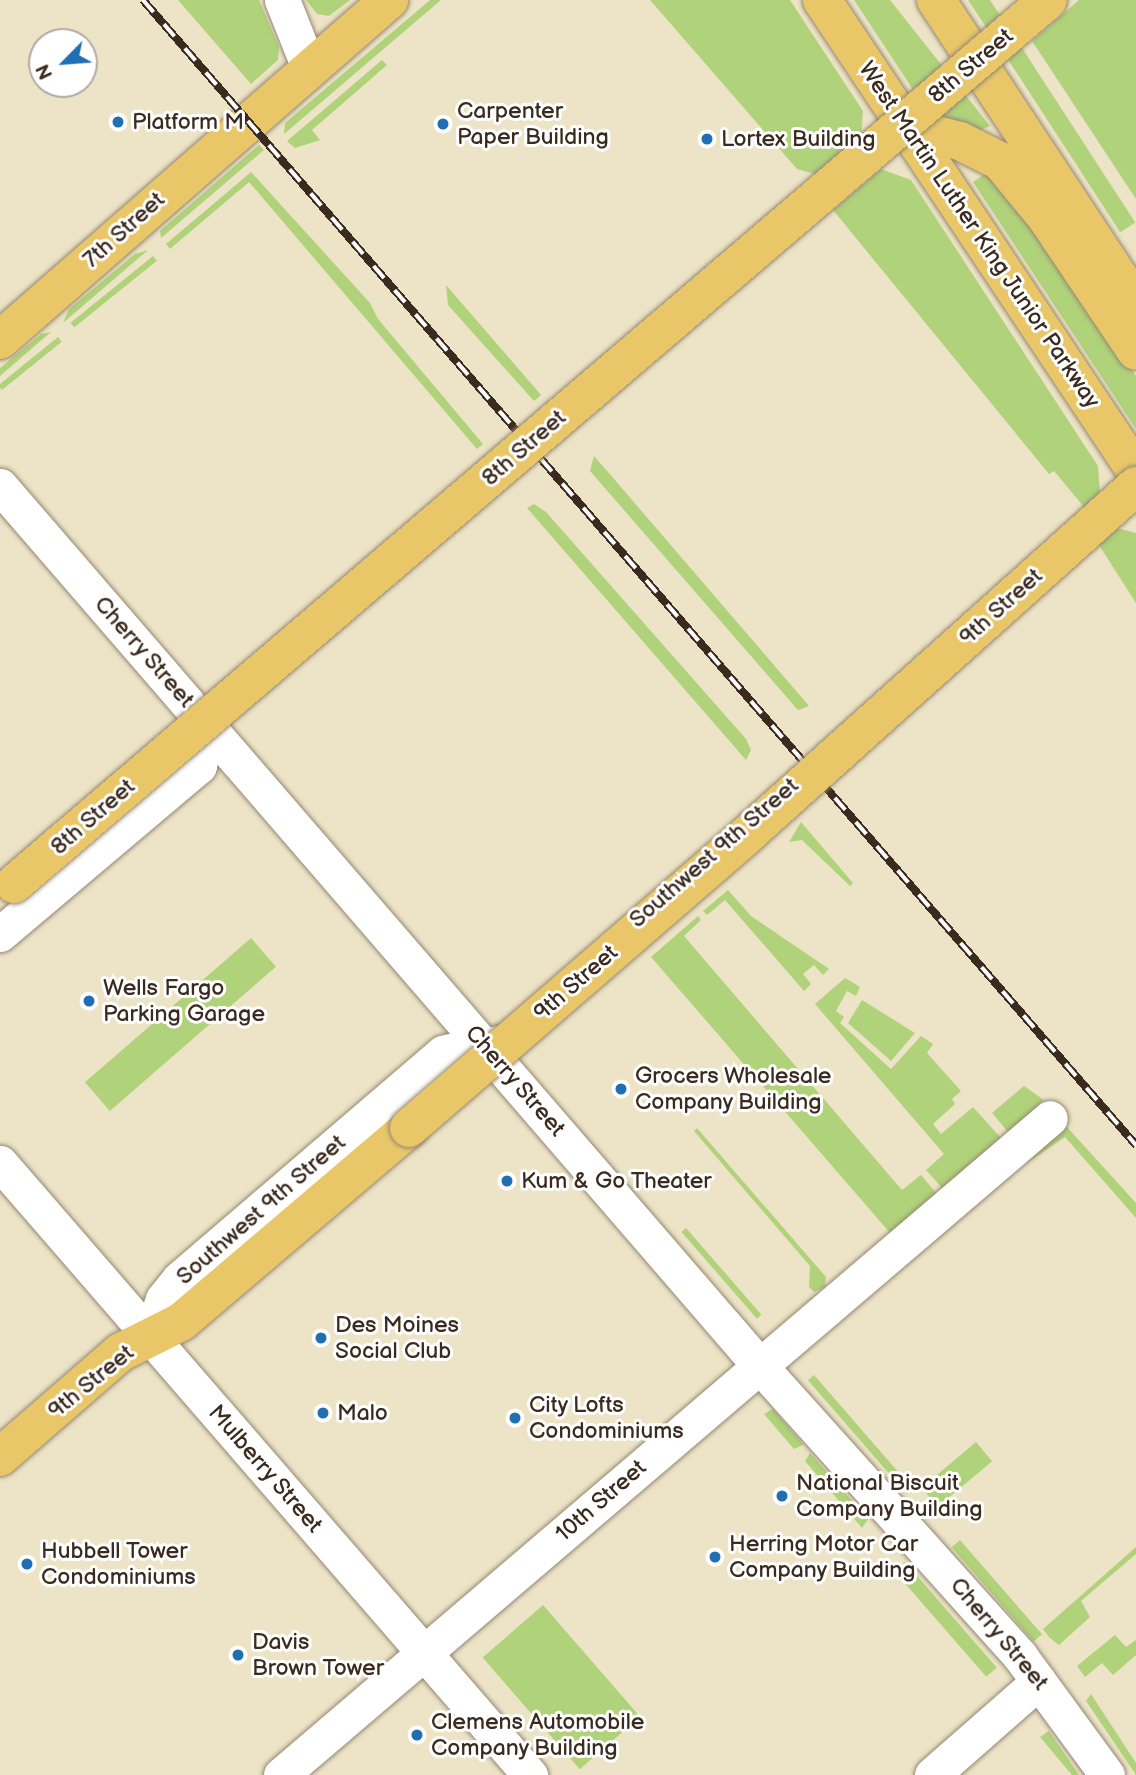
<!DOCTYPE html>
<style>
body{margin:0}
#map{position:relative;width:1136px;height:1775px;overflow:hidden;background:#ede4c7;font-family:"Balsamiq Sans",sans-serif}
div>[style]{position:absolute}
.green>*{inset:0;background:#b0d27a;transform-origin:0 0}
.roads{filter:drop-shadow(0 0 2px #948772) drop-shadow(0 0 2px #948772)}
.minor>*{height:35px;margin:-17.5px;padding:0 17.5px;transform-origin:17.5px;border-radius:17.5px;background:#fff}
.major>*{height:38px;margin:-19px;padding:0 19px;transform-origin:19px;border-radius:19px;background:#e9c769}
.rail>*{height:8px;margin-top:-4px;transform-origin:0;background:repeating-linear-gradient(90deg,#fff 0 16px,#3b2a1e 0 32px);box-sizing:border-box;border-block:2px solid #3b2a1e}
.bridges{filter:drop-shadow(0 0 2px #948772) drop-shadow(0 0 2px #948772)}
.major-bridge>*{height:38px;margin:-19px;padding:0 19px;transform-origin:19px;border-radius:19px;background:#e9c769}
.dots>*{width:19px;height:19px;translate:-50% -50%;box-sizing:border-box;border:4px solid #fff;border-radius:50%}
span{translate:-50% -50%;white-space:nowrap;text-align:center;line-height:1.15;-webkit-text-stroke:6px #fff;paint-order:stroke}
.street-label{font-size:23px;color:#3b2a1e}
.poi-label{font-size:23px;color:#3b2a1e}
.left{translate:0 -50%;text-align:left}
.north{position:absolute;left:28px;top:28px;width:70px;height:70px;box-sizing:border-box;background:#fff;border:2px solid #b1aaa5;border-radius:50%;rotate:245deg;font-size:19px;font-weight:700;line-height:28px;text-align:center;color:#3b2a1e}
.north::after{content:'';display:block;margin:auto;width:24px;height:32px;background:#1f6fb2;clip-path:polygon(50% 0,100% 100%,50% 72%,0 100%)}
</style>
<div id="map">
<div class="green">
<div style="clip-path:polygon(178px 0,259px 0,279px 47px,278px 60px,251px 84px)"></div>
<div style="clip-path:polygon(306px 0,350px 0,329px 16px,317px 14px)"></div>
<div style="clip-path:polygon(430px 0,441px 0,284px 134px,285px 123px)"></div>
<div style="clip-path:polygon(650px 0,790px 0,863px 111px,861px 139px,819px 175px,797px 169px)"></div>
<div style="clip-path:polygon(854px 0,890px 0,990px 126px,976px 132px,935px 123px)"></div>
<div style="clip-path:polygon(968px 0,990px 0,1002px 18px,988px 30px)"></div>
<div style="clip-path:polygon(1079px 0,1136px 0,1136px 199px,1032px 41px)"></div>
<div style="left:1022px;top:48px;width:208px;height:18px;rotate:57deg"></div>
<div style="clip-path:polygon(382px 60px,387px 65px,312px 130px,320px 140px,295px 148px,287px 141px)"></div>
<div style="clip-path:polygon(259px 145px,264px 150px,161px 238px,160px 231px)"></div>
<div style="clip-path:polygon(881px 169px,911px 180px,1098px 466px,1100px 493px,1084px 507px,1054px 471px,1049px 474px,833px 210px)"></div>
<div style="clip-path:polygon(993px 169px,1136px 376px,1136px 429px,973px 182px)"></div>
<div style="clip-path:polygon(251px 172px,370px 303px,378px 319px,483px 444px,477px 449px,249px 182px,170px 249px,166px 244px)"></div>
<div style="clip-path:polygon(148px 250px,63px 323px,69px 309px,135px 254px)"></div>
<div style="left:153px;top:256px;width:6px;height:106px;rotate:51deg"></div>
<div style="clip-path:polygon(446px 285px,536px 389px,541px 395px,534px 401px,448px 305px)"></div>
<div style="clip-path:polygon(51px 332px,0 376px,0 368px,41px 334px)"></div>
<div style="left:58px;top:337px;width:6px;height:77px;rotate:51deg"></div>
<div style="clip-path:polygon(594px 456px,608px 472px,809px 706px,798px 710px,590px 471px)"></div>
<div style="clip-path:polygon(534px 504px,546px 512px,746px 739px,751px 750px,746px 760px,527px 508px)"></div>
<div style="clip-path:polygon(1117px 528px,1136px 533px,1136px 603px,1099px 545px)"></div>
<div style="clip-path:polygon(801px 822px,853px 883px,850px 886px,802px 840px,789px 842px)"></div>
<div style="clip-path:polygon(728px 890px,751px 916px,829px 969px,823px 975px,814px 965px,803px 974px,811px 984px,804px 991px,725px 900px,707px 915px,703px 911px)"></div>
<div style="clip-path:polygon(698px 916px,701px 920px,684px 936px,902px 1190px,921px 1175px,937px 1194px,891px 1234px,651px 957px)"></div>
<div style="left:251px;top:938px;width:38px;height:220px;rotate:49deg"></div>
<div style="clip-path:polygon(845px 978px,860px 987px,856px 996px,847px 991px,836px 1011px,844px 1017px,840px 1023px,891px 1069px,921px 1036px,933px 1044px,927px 1053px,961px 1091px,952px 1099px,955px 1104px,933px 1124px,941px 1134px,973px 1107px,1001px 1138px,943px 1189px,926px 1170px,944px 1154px,815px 1004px)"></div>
<div style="clip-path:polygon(862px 1000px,915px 1033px,891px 1061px,848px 1023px)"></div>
<div style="clip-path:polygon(1024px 1086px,1044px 1100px,1008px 1132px,992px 1113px)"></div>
<div style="clip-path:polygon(1066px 1126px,1136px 1203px,1136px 1218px,1065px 1137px,1027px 1163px)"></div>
<div style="clip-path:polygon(697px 1128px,826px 1277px,825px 1287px,814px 1292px,809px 1287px,810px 1266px,694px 1131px)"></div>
<div style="left:686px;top:1228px;width:115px;height:6px;rotate:49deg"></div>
<div style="left:814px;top:1375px;width:150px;height:8px;rotate:49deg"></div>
<div style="clip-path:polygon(773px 1409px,803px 1444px,803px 1445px,794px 1449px,764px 1414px)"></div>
<div style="left:976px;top:1442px;width:25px;height:71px;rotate:50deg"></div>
<div style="clip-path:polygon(810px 1453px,868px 1519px,862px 1528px,805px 1461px)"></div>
<div style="left:960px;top:1540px;width:125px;height:11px;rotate:49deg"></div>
<div style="clip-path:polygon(1136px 1547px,1136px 1554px,1081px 1601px,1090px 1617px,1059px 1645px,1049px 1637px,1043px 1629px)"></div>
<div style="left:905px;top:1562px;width:140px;height:14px;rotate:49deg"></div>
<div style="left:543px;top:1605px;width:148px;height:80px;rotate:49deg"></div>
<div style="clip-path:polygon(1115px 1635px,1126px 1647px,1136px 1640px,1136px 1655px,1113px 1675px,1102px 1663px,1085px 1677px,1077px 1666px)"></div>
<div style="clip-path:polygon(1091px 1694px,1136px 1763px,1136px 1775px,1086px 1701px)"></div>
<div style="clip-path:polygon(1049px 1731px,1055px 1740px,1079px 1775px,1072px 1775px,1040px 1737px)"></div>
</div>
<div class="roads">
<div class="minor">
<div style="left:282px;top:0;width:73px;rotate:68.3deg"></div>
<div style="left:0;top:486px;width:1161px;rotate:49.19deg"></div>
<div style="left:759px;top:1365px;width:391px;rotate:48.1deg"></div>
<div style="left:1020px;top:1656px;width:147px;rotate:53.8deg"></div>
<div style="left:0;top:934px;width:260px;rotate:-40.2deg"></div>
<div style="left:199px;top:766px;width:43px;rotate:-79.2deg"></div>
<div style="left:0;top:1163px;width:810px;rotate:49.11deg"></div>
<div style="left:150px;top:1337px;width:40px;rotate:-71.1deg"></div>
<div style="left:163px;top:1299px;width:26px;rotate:-51deg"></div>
<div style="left:179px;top:1279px;width:348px;rotate:-40.6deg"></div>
<div style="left:443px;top:1053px;width:23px;rotate:-15deg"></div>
<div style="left:465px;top:1047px;width:24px;rotate:9deg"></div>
<div style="left:489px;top:1051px;width:11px;rotate:-45deg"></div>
<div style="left:281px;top:1775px;width:1011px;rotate:-40.51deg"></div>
<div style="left:932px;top:1775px;width:142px;rotate:-41.3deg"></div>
</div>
<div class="major">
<div style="left:822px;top:0;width:566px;rotate:56.31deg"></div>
<div style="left:936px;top:0;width:363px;rotate:56.6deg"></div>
<div style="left:907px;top:127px;width:55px;rotate:14.8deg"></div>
<div style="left:960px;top:141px;width:45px;rotate:26.6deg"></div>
<div style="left:1000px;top:161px;width:72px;rotate:50.6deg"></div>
<div style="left:1046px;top:217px;width:161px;rotate:56.1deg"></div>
<div style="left:0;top:340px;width:517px;rotate:-41.15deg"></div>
<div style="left:0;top:1457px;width:160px;rotate:-41deg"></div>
<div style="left:121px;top:1352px;width:67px;rotate:-26.6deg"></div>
<div style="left:181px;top:1322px;width:299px;rotate:-40.4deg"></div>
</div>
</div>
<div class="rail">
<div style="left:143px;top:0;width:1516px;rotate:49.07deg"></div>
</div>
<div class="bridges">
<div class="major-bridge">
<div style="left:14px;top:884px;width:1360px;rotate:-40.53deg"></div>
<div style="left:409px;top:1128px;width:450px;rotate:-40.9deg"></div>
<div style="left:749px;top:833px;width:520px;rotate:-41.88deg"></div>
</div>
</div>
<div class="dots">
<div style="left:118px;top:122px;background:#1f6fb2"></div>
<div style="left:443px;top:124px;background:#1f6fb2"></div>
<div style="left:707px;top:139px;background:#1f6fb2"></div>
<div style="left:89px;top:1001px;background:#1f6fb2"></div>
<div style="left:621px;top:1089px;background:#1f6fb2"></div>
<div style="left:507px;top:1181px;background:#1f6fb2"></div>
<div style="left:321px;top:1338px;background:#1f6fb2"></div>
<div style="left:323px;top:1413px;background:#1f6fb2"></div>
<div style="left:515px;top:1418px;background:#1f6fb2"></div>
<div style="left:782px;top:1496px;background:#1f6fb2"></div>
<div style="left:715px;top:1557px;background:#1f6fb2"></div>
<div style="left:27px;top:1564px;background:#1f6fb2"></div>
<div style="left:238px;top:1655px;background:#1f6fb2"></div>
<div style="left:417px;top:1735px;background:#1f6fb2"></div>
</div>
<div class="street-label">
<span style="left:971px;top:66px;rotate:-40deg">8th Street</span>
<span style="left:124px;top:230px;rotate:-42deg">7th Street</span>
<span style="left:979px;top:235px;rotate:56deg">West Martin Luther King Junior Parkway</span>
<span style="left:524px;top:448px;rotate:-41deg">8th Street</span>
<span style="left:1001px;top:607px;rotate:-42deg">9th Street</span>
<span style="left:144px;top:652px;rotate:49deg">Cherry Street</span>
<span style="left:93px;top:817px;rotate:-41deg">8th Street</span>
<span style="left:714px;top:853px;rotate:-41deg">Southwest 9th Street</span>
<span style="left:576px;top:983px;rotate:-41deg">9th Street</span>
<span style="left:515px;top:1081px;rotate:49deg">Cherry Street</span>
<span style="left:261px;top:1210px;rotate:-41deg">Southwest 9th Street</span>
<span style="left:91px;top:1382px;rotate:-39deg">9th Street</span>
<span style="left:265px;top:1469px;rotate:49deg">Mulberry Street</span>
<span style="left:601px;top:1501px;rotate:-41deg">10th Street</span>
<span style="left:999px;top:1634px;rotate:50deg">Cherry Street</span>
</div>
<div class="poi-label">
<span class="left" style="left:457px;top:124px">Carpenter<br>Paper Building</span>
<span class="left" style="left:132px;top:122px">Platform M</span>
<span class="left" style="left:721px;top:139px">Lortex Building</span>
<span class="left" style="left:103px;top:1001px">Wells Fargo<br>Parking Garage</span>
<span class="left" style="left:635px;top:1089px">Grocers Wholesale<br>Company Building</span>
<span class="left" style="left:521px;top:1181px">Kum &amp; Go Theater</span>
<span class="left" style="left:335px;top:1338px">Des Moines<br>Social Club</span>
<span class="left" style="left:529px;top:1418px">City Lofts<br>Condominiums</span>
<span class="left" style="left:337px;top:1413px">Malo</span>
<span class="left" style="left:796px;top:1496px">National Biscuit<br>Company Building</span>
<span class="left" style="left:729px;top:1557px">Herring Motor Car<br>Company Building</span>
<span class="left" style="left:41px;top:1564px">Hubbell Tower<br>Condominiums</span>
<span class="left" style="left:252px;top:1655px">Davis<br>Brown Tower</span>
<span class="left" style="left:431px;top:1735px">Clemens Automobile<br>Company Building</span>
</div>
<div class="north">N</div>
</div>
